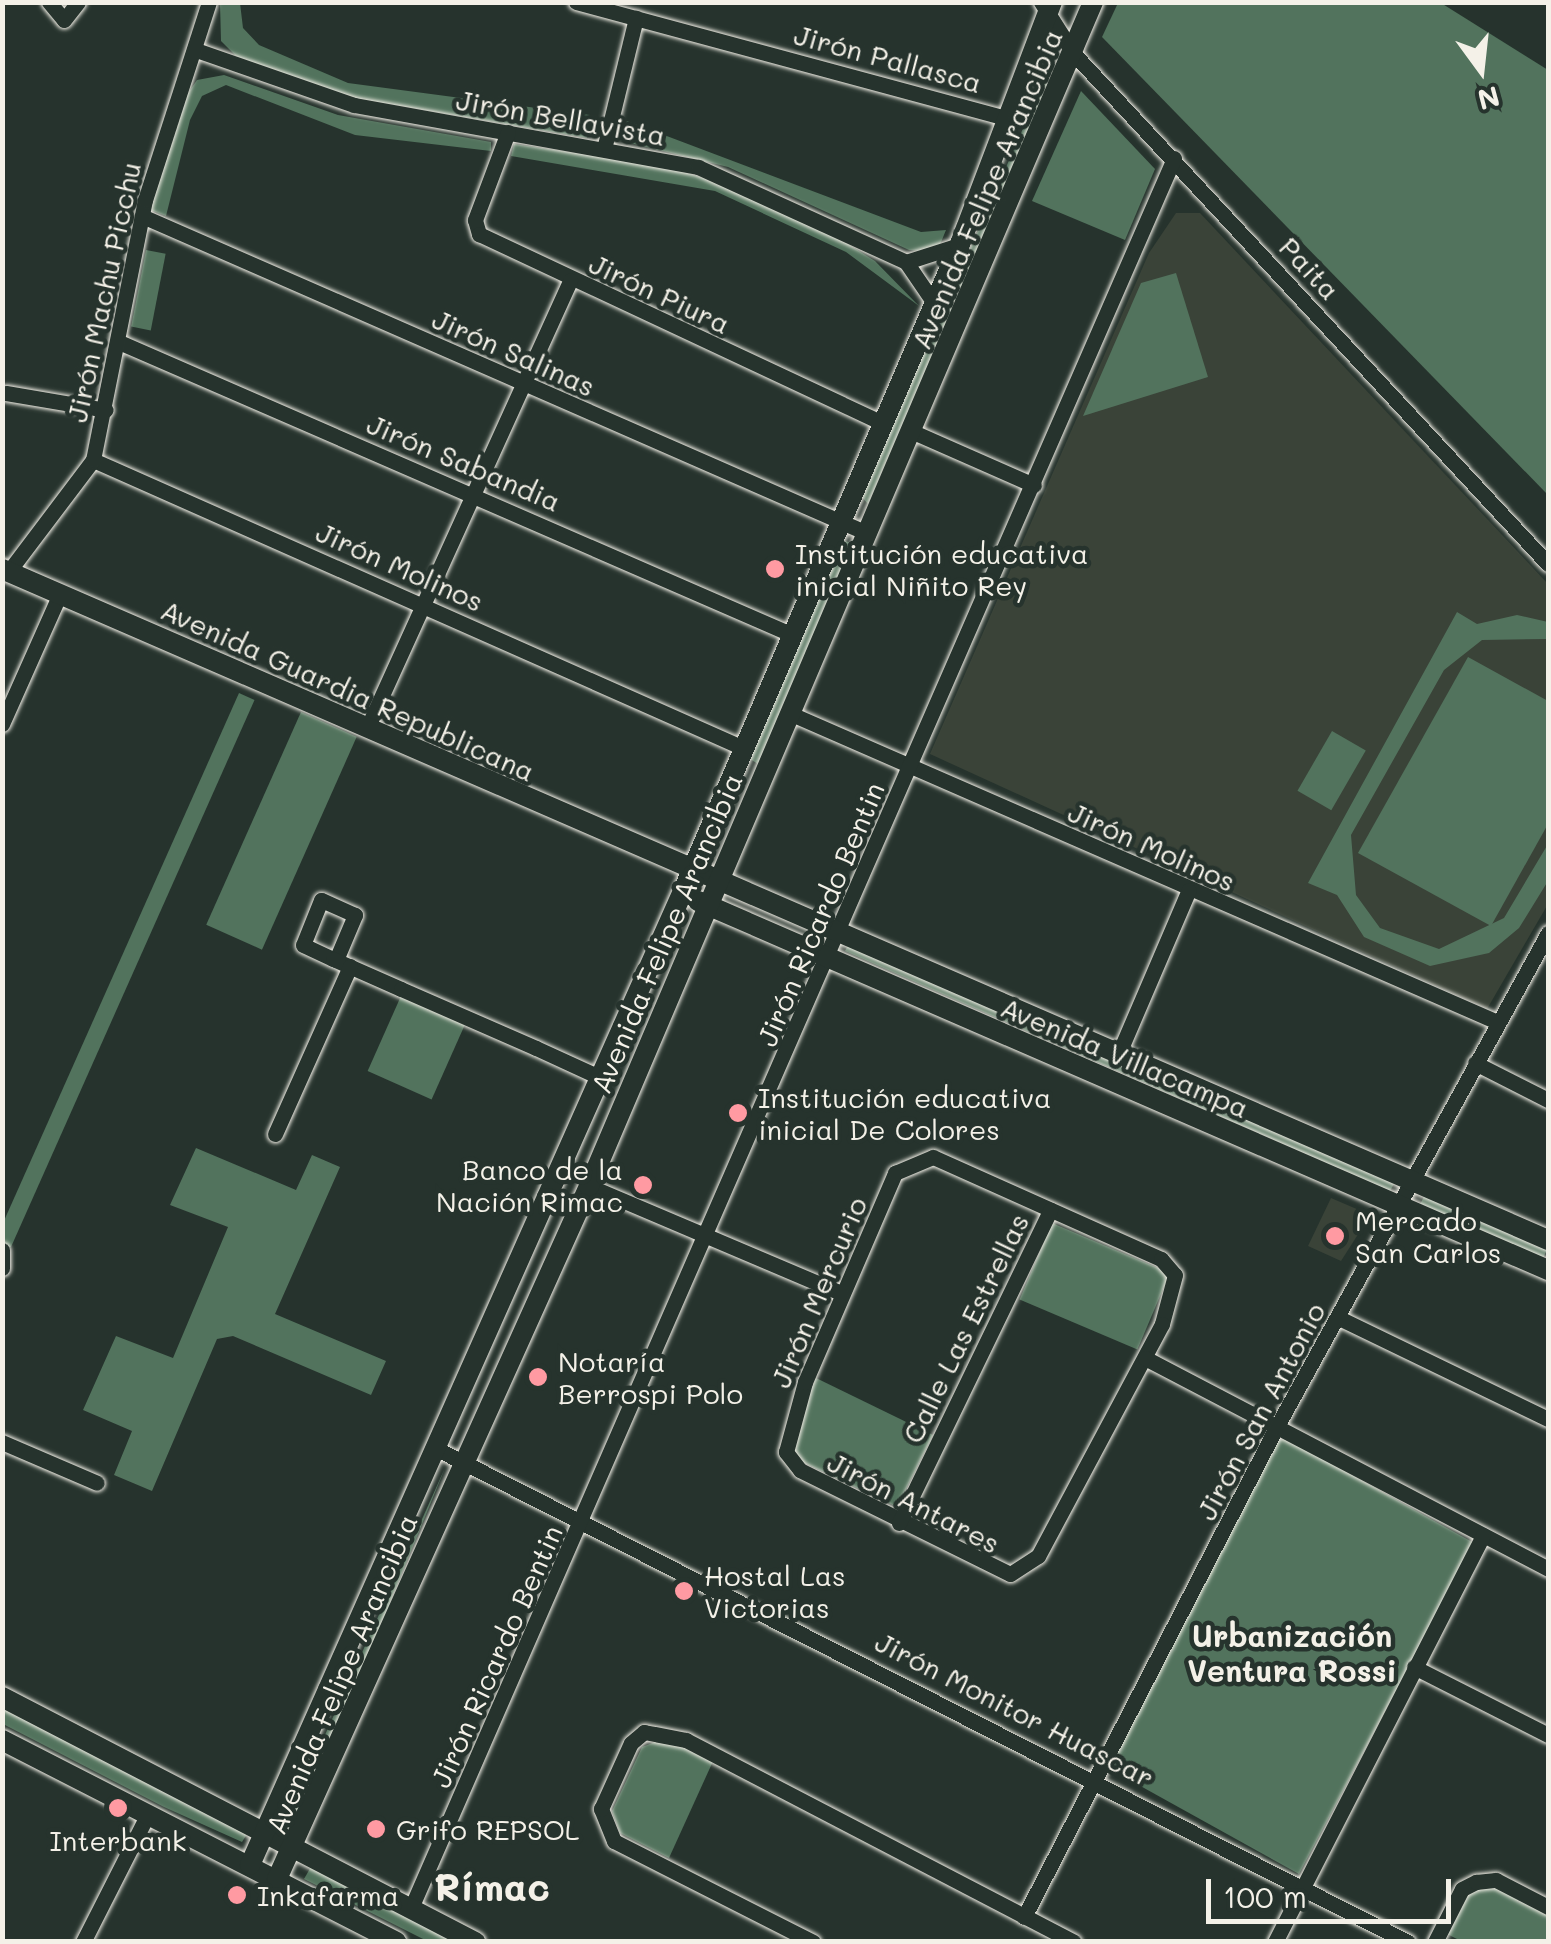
<!DOCTYPE html>
<meta charset="utf-8">
<style>
body{margin:0}
#map{position:relative;width:1551px;height:1944px;overflow:hidden;background:#26332d;font-family:Mali,sans-serif}
div>[style]{position:absolute}
.built>*{inset:0;background:#3a4338}
.green>*{inset:0;background:#52735d;transform-origin:0 0}
.roads{filter:drop-shadow(0 0 2px #f4f1e8) drop-shadow(0 0 2px #f4f1e8)}
.street>*{height:15px;margin:-7.5px;padding:0 7.5px;transform-origin:7.5px;border-radius:7.5px;background:#26332d}
.secondary>*{height:20px;margin:-10px;padding:0 10px;transform-origin:10px;border-radius:10px;background:#26332d}
.dots>*{width:28px;height:28px;translate:-50% -50%;box-sizing:border-box;border:5px solid #26332d;border-radius:50%}
span{translate:-50% -50%;white-space:nowrap;text-align:center;line-height:1.15;-webkit-text-stroke:9px #26332d;paint-order:stroke}
.street-label{font-size:28px;color:#f4f1e8}
.poi-label{font-size:28px;color:#f4f1e8}
.left{translate:0 -50%;text-align:left}
.right{translate:-100% -50%;text-align:right}
.neighbourhood-label{font-size:30px;color:#f4f1e8;font-weight:700}
.district-label{font-size:38px;color:#f4f1e8;font-weight:700}
.frame{position:absolute;inset:0;border:5px solid #f4f1e8;pointer-events:none}
.north{position:absolute;left:1431px;top:20px;width:100px;height:100px;-webkit-text-stroke:8px #26332d;paint-order:stroke;rotate:165deg;font-size:28px;font-weight:700;line-height:40px;text-align:center;color:#f4f1e8}
.north::after{content:'';display:block;margin:auto;width:35px;height:45px;background:#f4f1e8;clip-path:polygon(50% 0,100% 100%,50% 72%,0 100%)}
.scale{position:absolute;left:1206px;top:1879px;width:245px;height:45px;box-sizing:border-box;border:5px solid #f4f1e8;border-top:0;padding-left:12px;font-size:30px;line-height:35px;white-space:nowrap;color:#f4f1e8;-webkit-text-stroke:8px #26332d;paint-order:stroke}
</style>
<div id="map">
<div class="built">
<div style="clip-path:polygon(1176px 213px,1200px 213px,1548px 584px,1548px 904px,1487px 1009px,930px 754px,1149px 253px)"></div>
<div style="clip-path:polygon(1331px 1198px,1359px 1210px,1364px 1225px,1341px 1261px,1308px 1246px)"></div>
</div>
<div class="green">
<div style="clip-path:polygon(1272px 2px,1441px 3px,1548px 70px,1548px 495px,1102px 37px,1118px 3px)"></div>
<div style="clip-path:polygon(220px 3px,240px 3px,243px 28px,259px 45px,348px 83px,590px 115px,587px 138px,319px 92px,239px 59px,221px 41px)"></div>
<div style="clip-path:polygon(224px 75px,338px 115px,491px 142px,491px 151px,355px 135px,226px 85px,202px 96px,190px 120px,166px 216px,148px 209px,178px 108px,197px 80px)"></div>
<div style="clip-path:polygon(1044px 81px,1050px 82px,868px 504px,861px 496px)"></div>
<div style="clip-path:polygon(1081px 91px,1155px 169px,1125px 240px,1032px 201px)"></div>
<div style="clip-path:polygon(627px 121px,921px 232px,946px 230px,937px 252px,909px 250px,728px 167px,614px 139px)"></div>
<div style="clip-path:polygon(514px 144px,665px 166px,782px 203px,875px 261px,919px 306px,846px 252px,715px 191px,511px 156px)"></div>
<div style="left:146px;top:250px;width:20px;height:78px;rotate:11deg"></div>
<div style="clip-path:polygon(1176px 273px,1208px 377px,1083px 416px,1141px 283px)"></div>
<div style="clip-path:polygon(845px 541px,854px 544px,758px 764px,747px 757px)"></div>
<div style="clip-path:polygon(1457px 612px,1477px 624px,1517px 615px,1548px 622px,1548px 639px,1482px 640px,1444px 670px,1351px 835px,1356px 895px,1380px 928px,1439px 949px,1504px 918px,1548px 844px,1548px 881px,1519px 928px,1489px 953px,1430px 966px,1364px 937px,1337px 895px,1308px 883px)"></div>
<div style="clip-path:polygon(1468px 657px,1548px 701px,1548px 824px,1491px 926px,1358px 853px)"></div>
<div style="left:239px;top:693px;width:17px;height:599px;rotate:24deg"></div>
<div style="left:301px;top:712px;width:61px;height:233px;rotate:24deg"></div>
<div style="left:1332px;top:731px;width:39px;height:69px;rotate:30deg"></div>
<div style="clip-path:polygon(851px 939px,1395px 1182px,1390px 1191px,845px 951px)"></div>
<div style="left:401px;top:996px;width:70px;height:82px;rotate:24deg"></div>
<div style="clip-path:polygon(196px 1148px,296px 1190px,312px 1155px,340px 1167px,275px 1314px,386px 1361px,371px 1395px,233px 1336px,217px 1339px,152px 1491px,114px 1475px,132px 1431px,83px 1410px,116px 1336px,173px 1358px,228px 1227px,170px 1205px)"></div>
<div style="left:1426px;top:1192px;width:134px;height:13px;rotate:25deg"></div>
<div style="left:1052px;top:1223px;width:128px;height:83px;rotate:23deg"></div>
<div style="clip-path:polygon(816px 1378px,933px 1435px,897px 1507px,794px 1458px,791px 1438px)"></div>
<div style="clip-path:polygon(1287px 1439px,1474px 1543px,1299px 1874px,1108px 1768px,1278px 1440px)"></div>
<div style="clip-path:polygon(445px 1468px,301px 1820px,294px 1825px,289px 1815px)"></div>
<div style="clip-path:polygon(2px 1708px,247px 1834px,242px 1842px,164px 1807px,3px 1724px)"></div>
<div style="clip-path:polygon(663px 1739px,714px 1759px,669px 1858px,620px 1833px,612px 1811px,642px 1747px)"></div>
<div style="clip-path:polygon(312px 1865px,460px 1941px,427px 1941px,304px 1879px)"></div>
<div style="clip-path:polygon(1499px 1883px,1548px 1911px,1548px 1941px,1461px 1941px,1445px 1933px,1465px 1893px)"></div>
</div>
<div class="roads">
<div class="street">
<div style="left:49px;top:2px;width:23px;rotate:50deg"></div>
<div style="left:64px;top:20px;width:23px;rotate:-52deg"></div>
<div style="left:576px;top:2px;width:450px;rotate:15.1deg"></div>
<div style="left:1041px;top:2px;width:62px;rotate:57.6deg"></div>
<div style="left:1074px;top:54px;width:696px;rotate:47.1deg"></div>
<div style="left:196px;top:50px;width:167px;rotate:19.2deg"></div>
<div style="left:354px;top:105px;width:350px;rotate:10.2deg"></div>
<div style="left:698px;top:167px;width:229px;rotate:24.5deg"></div>
<div style="left:906px;top:262px;width:50px;rotate:55.7deg"></div>
<div style="left:508px;top:132px;width:94px;rotate:110.6deg"></div>
<div style="left:475px;top:220px;width:15px;rotate:74deg"></div>
<div style="left:479px;top:234px;width:444px;rotate:25.1deg"></div>
<div style="left:605px;top:145px;width:131px;rotate:-76.3deg"></div>
<div style="left:142px;top:216px;width:791px;rotate:23.62deg"></div>
<div style="left:906px;top:262px;width:56px;rotate:-17.8deg"></div>
<div style="left:119px;top:342px;width:727px;rotate:23.5deg"></div>
<div style="left:6px;top:393px;width:101px;rotate:9.6deg"></div>
<div style="left:913px;top:432px;width:132px;rotate:23.7deg"></div>
<div style="left:93px;top:460px;width:706px;rotate:23.88deg"></div>
<div style="left:9px;top:571px;width:139px;rotate:-52.9deg"></div>
<div style="left:93px;top:460px;width:265px;rotate:-78.7deg"></div>
<div style="left:145px;top:200px;width:208px;rotate:-72.1deg"></div>
<div style="left:789px;top:713px;width:770px;rotate:23.57deg"></div>
<div style="left:2px;top:724px;width:142px;rotate:-66deg"></div>
<div style="left:369px;top:724px;width:487px;rotate:-65.6deg"></div>
<div style="left:336px;top:960px;width:49px;rotate:-67.1deg"></div>
<div style="left:355px;top:915px;width:37px;rotate:-156deg"></div>
<div style="left:321px;top:900px;width:48px;rotate:111.8deg"></div>
<div style="left:303px;top:945px;width:33px;rotate:25deg"></div>
<div style="left:333px;top:959px;width:74px;rotate:23.8deg"></div>
<div style="left:401px;top:989px;width:147px;rotate:23.6deg"></div>
<div style="left:536px;top:1048px;width:65px;rotate:24.6deg"></div>
<div style="left:1119px;top:1053px;width:177px;rotate:-66.8deg"></div>
<div style="left:1475px;top:1063px;width:82px;rotate:26.9deg"></div>
<div style="left:275px;top:1134px;width:184px;rotate:-65.9deg"></div>
<div style="left:933px;top:1157px;width:250px;rotate:24.1deg"></div>
<div style="left:1161px;top:1259px;width:21px;rotate:49deg"></div>
<div style="left:1175px;top:1275px;width:51px;rotate:104.9deg"></div>
<div style="left:1162px;top:1324px;width:263px;rotate:118.1deg"></div>
<div style="left:1038px;top:1556px;width:33px;rotate:147deg"></div>
<div style="left:1010px;top:1574px;width:234px;rotate:-153.7deg"></div>
<div style="left:800px;top:1470px;width:23px;rotate:-128deg"></div>
<div style="left:786px;top:1452px;width:73px;rotate:-74.8deg"></div>
<div style="left:805px;top:1382px;width:228px;rotate:-66.7deg"></div>
<div style="left:895px;top:1173px;width:41px;rotate:-22.8deg"></div>
<div style="left:589px;top:1186px;width:274px;rotate:23deg"></div>
<div style="left:2px;top:1250px;width:18px;rotate:90deg"></div>
<div style="left:1339px;top:1318px;width:232px;rotate:25.8deg"></div>
<div style="left:1145px;top:1358px;width:455px;rotate:27.6deg"></div>
<div style="left:2px;top:1442px;width:103px;rotate:23.3deg"></div>
<div style="left:435px;top:1448px;width:1091px;rotate:26.92deg"></div>
<div style="left:899px;top:1523px;width:348px;rotate:-64.2deg"></div>
<div style="left:1414px;top:1667px;width:150px;rotate:26.9deg"></div>
<div style="left:411px;top:1908px;width:1909px;rotate:-66.44deg"></div>
<div style="left:1024px;top:1917px;width:550px;rotate:-62.74deg"></div>
<div style="left:1276px;top:1428px;width:565px;rotate:-61.21deg"></div>
<div style="left:83px;top:1942px;width:141px;rotate:-63.1deg"></div>
<div style="left:813px;top:1942px;width:223px;rotate:-153.1deg"></div>
<div style="left:614px;top:1841px;width:35px;rotate:-112deg"></div>
<div style="left:601px;top:1809px;width:72px;rotate:-65.6deg"></div>
<div style="left:631px;top:1743px;width:17px;rotate:-40deg"></div>
<div style="left:644px;top:1732px;width:43px;rotate:10.8deg"></div>
<div style="left:686px;top:1740px;width:437px;rotate:27.5deg"></div>
<div style="left:1275px;top:1942px;width:457px;rotate:-62.9deg"></div>
<div style="left:1435px;top:1942px;width:59px;rotate:-63deg"></div>
<div style="left:1462px;top:1889px;width:16px;rotate:-27deg"></div>
<div style="left:1476px;top:1882px;width:20px;rotate:-6deg"></div>
<div style="left:1496px;top:1880px;width:59px;rotate:27.4deg"></div>
</div>
<div class="secondary">
<div style="left:2px;top:569px;width:1685px;rotate:23.46deg"></div>
<div style="left:698px;top:901px;width:927px;rotate:23.47deg"></div>
<div style="left:2px;top:1697px;width:533px;rotate:27.38deg"></div>
<div style="left:2px;top:1740px;width:443px;rotate:27.1deg"></div>
<div style="left:250px;top:1865px;width:1068px;rotate:-66.03deg"></div>
<div style="left:684px;top:889px;width:702px;rotate:-66.83deg"></div>
<div style="left:960px;top:244px;width:259px;rotate:-69.2deg"></div>
<div style="left:277px;top:1879px;width:760px;rotate:-65.76deg"></div>
<div style="left:589px;top:1186px;width:1287px;rotate:-66.94deg"></div>
</div>
</div>
<div class="dots">
<div style="left:775px;top:569px;background:#ff9aa2"></div>
<div style="left:738px;top:1113px;background:#ff9aa2"></div>
<div style="left:643px;top:1185px;background:#ff9aa2"></div>
<div style="left:1335px;top:1236px;background:#ff9aa2"></div>
<div style="left:538px;top:1377px;background:#ff9aa2"></div>
<div style="left:684px;top:1591px;background:#ff9aa2"></div>
<div style="left:118px;top:1808px;background:#ff9aa2"></div>
<div style="left:376px;top:1829px;background:#ff9aa2"></div>
<div style="left:237px;top:1895px;background:#ff9aa2"></div>
</div>
<div class="street-label">
<span style="left:888px;top:58px;rotate:15deg">Jirón Pallasca</span>
<span style="left:561px;top:117px;rotate:10deg">Jirón Bellavista</span>
<span style="left:986px;top:189px;rotate:-67deg">Avenida Felipe Arancibia</span>
<span style="left:1310px;top:268px;rotate:47deg">Paita</span>
<span style="left:103px;top:292px;rotate:-78deg">Jirón Machu Picchu</span>
<span style="left:660px;top:293px;rotate:25deg">Jirón Piura</span>
<span style="left:514px;top:352px;rotate:24deg">Jirón Salinas</span>
<span style="left:464px;top:462px;rotate:23deg">Jirón Sabandia</span>
<span style="left:400px;top:566px;rotate:24deg">Jirón Molinos</span>
<span style="left:348px;top:690px;rotate:24deg">Avenida Guardia Republicana</span>
<span style="left:1152px;top:846px;rotate:24deg">Jirón Molinos</span>
<span style="left:820px;top:914px;rotate:-67deg">Jirón Ricardo Bentin</span>
<span style="left:666px;top:933px;rotate:-67deg">Avenida Felipe Arancibia</span>
<span style="left:1125px;top:1057px;rotate:23deg">Avenida Villacampa</span>
<span style="left:818px;top:1292px;rotate:-67deg">Jirón Mercurio</span>
<span style="left:965px;top:1328px;rotate:-64deg">Calle Las Estrellas</span>
<span style="left:1260px;top:1411px;rotate:-62deg">Jirón San Antonio</span>
<span style="left:914px;top:1502px;rotate:27deg">Jirón Antares</span>
<span style="left:496px;top:1656px;rotate:-66deg">Jirón Ricardo Bentin</span>
<span style="left:341px;top:1674px;rotate:-67deg">Avenida Felipe Arancibia</span>
<span style="left:1015px;top:1709px;rotate:27deg">Jirón Monitor Huascar</span>
</div>
<div class="poi-label">
<span class="left" style="left:795px;top:569px">Institución educativa<br>inicial Niñito Rey</span>
<span class="left" style="left:758px;top:1113px">Institución educativa<br>inicial De Colores</span>
<span class="right" style="left:623px;top:1185px">Banco de la<br>Nación Rimac</span>
<span class="left" style="left:1355px;top:1236px">Mercado<br>San Carlos</span>
<span class="left" style="left:558px;top:1377px">Notaría<br>Berrospi Polo</span>
<span class="left" style="left:704px;top:1591px">Hostal Las<br>Victorias</span>
<span class="left" style="left:396px;top:1829px">Grifo REPSOL</span>
<span style="left:118px;top:1840px">Interbank</span>
<span class="left" style="left:257px;top:1895px">Inkafarma</span>
</div>
<div class="neighbourhood-label">
<span style="left:1292px;top:1652px">Urbanización<br>Ventura Rossi</span>
</div>
<div class="district-label">
<span style="left:492px;top:1887px">Rímac</span>
</div>
<div class="frame"></div>
<div class="north">N</div>
<div class="scale">100 m</div>
</div>
